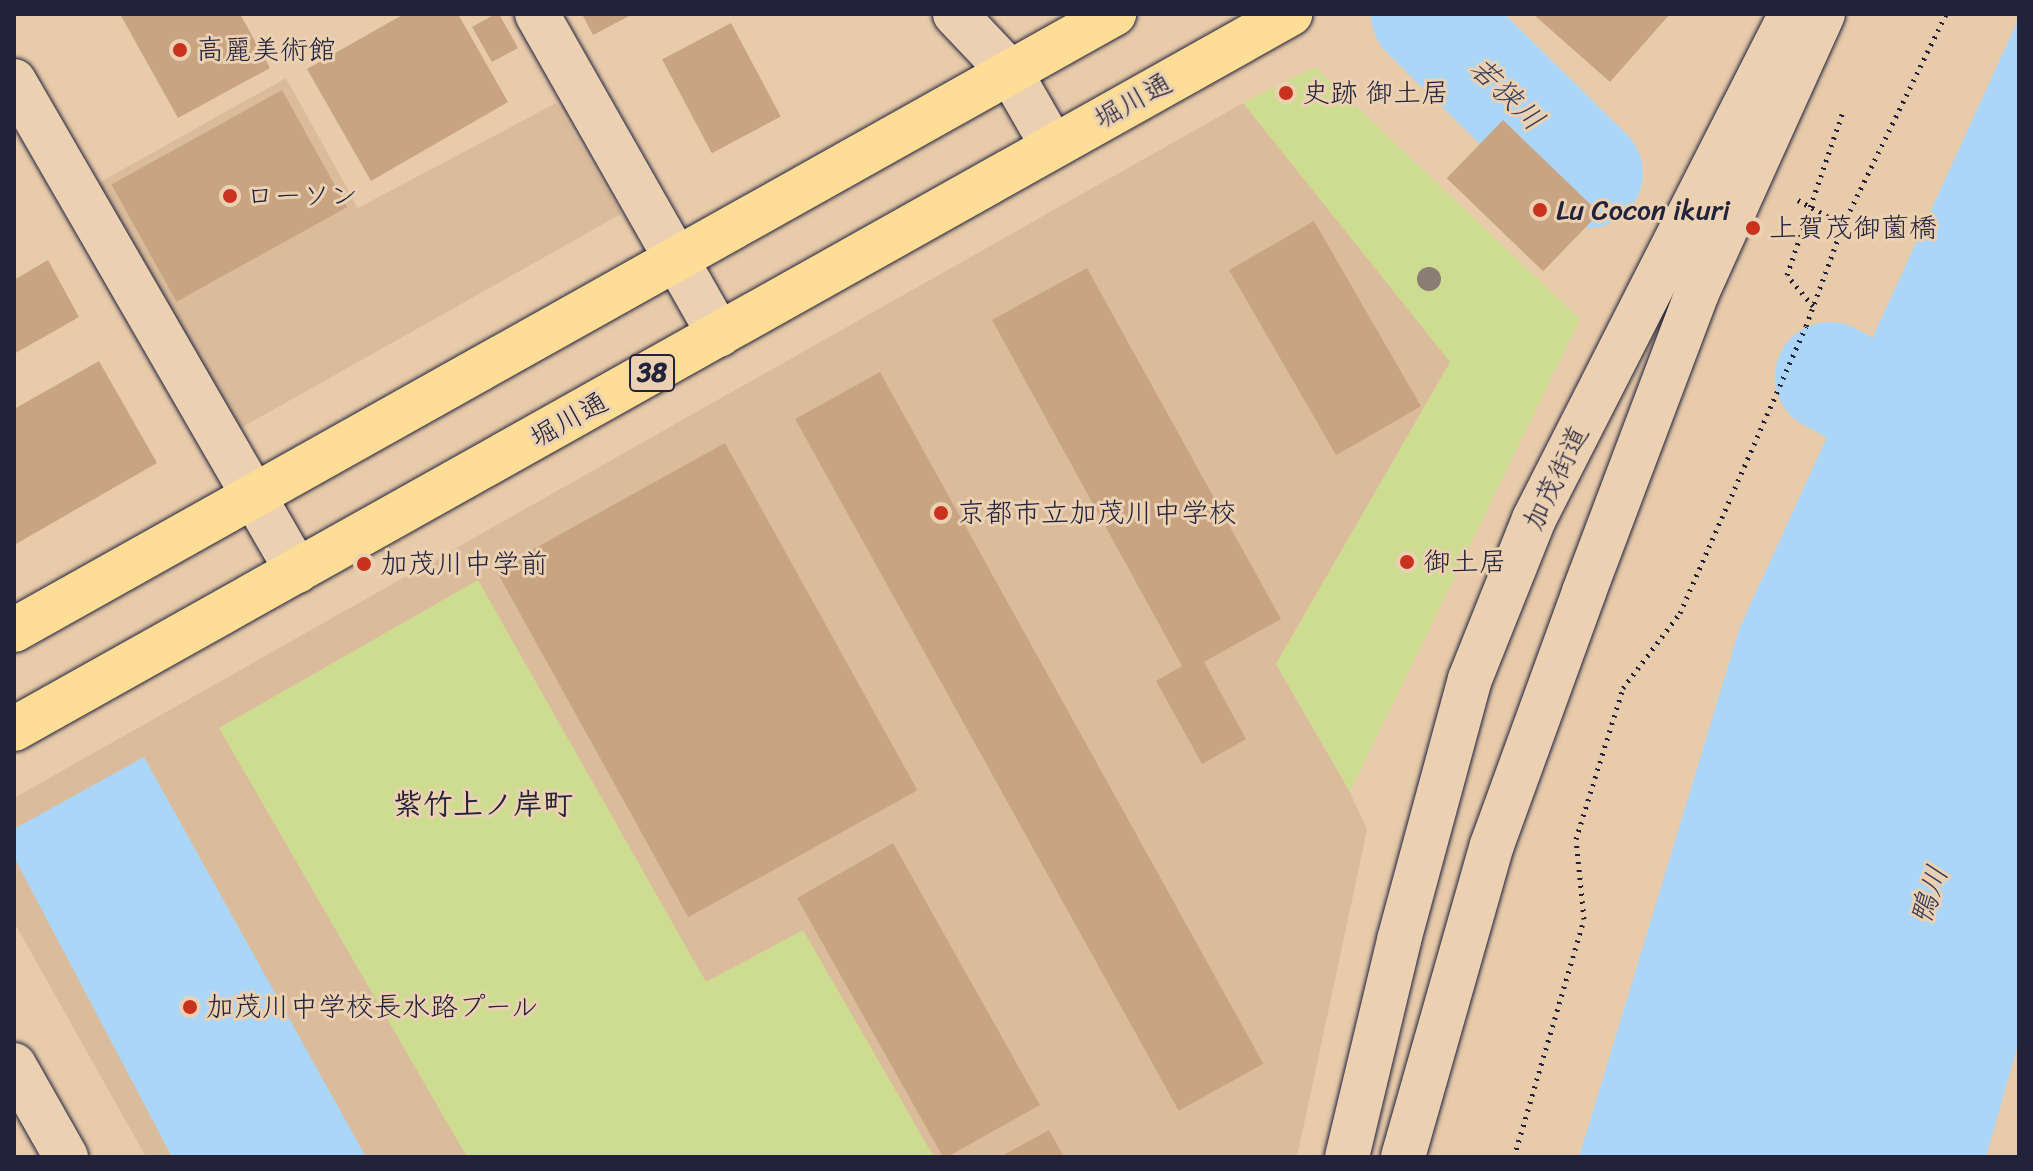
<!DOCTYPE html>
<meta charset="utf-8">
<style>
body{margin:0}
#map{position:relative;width:2033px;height:1171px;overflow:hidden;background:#e8cbaa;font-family:Sriracha,"Klee One",sans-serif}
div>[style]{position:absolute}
.built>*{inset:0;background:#dabc9c}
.green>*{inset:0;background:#cddc90}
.water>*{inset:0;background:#abd6f7}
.river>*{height:110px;margin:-55px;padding:0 55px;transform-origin:55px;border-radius:55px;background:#abd6f7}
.building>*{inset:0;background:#c8a483;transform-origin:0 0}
.path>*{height:5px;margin-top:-2.5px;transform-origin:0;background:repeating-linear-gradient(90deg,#22223b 0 2px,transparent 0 8px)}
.roads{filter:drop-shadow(0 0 2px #22223b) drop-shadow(0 0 2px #22223b)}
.minor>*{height:44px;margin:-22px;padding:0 22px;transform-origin:22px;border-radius:22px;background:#ebd1b2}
.tertiary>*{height:44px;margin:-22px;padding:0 22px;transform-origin:22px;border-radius:22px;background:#ebd1b2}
.primary>*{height:44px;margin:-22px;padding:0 22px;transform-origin:22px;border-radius:22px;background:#fedd96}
.trees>*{width:24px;height:24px;margin:-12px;border-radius:50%;background:#897d74}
.dots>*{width:22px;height:22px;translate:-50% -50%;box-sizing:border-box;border:4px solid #ebd1b2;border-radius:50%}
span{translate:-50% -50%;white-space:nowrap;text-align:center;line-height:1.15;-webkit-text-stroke:6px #ebd1b2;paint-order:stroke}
.shield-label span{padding:2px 6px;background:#ebd1b2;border:2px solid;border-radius:6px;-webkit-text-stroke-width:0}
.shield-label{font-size:26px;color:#22223b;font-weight:700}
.poi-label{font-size:28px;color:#22223b}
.left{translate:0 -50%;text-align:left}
.street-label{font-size:28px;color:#22223b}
.water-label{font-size:30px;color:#373d57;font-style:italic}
.neighbourhood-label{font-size:30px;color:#22223b;font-weight:700}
.frame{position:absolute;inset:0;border:16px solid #22223b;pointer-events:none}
</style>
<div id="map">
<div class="built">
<div style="clip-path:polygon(286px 78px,358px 208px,556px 103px,621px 214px,239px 429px,95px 185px)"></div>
<div style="clip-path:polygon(1243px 103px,1451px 362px,1276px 664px,1350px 792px,1367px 830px,1297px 1157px,146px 1157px,14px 922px,14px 798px)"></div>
</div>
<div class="green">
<div style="clip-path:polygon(1315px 67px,1580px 319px,1350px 792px,1276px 664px,1450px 362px,1243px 103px)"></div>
<div style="clip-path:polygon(478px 580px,706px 982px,803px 930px,934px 1157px,467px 1157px,219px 728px)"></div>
</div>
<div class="water">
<div style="clip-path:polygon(2019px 18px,2019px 1041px,1986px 1157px,1579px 1157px,1740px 627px)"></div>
<div style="clip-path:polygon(144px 757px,366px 1157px,172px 1157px,14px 857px,14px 829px)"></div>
</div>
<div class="river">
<div style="left:1426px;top:14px;width:227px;rotate:44.5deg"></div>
<div style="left:1830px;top:377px;width:214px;rotate:27.9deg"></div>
</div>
<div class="building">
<div style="clip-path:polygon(120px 14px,240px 14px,270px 68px,178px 118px)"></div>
<div style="clip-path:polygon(404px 14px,458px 14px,508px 102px,371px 181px,307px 69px)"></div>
<div style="clip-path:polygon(495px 14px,499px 14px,518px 48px,492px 62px,472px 27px)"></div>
<div style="clip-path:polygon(582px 14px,633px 14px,593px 35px)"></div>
<div style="clip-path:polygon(1533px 14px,1670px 14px,1610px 82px)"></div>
<div style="left:731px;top:23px;width:106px;height:78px;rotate:62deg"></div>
<div style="left:282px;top:90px;width:134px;height:195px;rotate:61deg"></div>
<div style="left:1503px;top:120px;width:134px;height:81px;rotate:44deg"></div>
<div style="left:1314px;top:221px;width:214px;height:98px;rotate:60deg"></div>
<div style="clip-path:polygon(48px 260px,79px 317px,14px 354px,14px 280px)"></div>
<div style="clip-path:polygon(1087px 268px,1281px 619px,1204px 662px,1246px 739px,1202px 764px,1156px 681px,1182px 666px,992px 320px)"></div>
<div style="clip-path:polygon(99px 361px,157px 463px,14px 545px,14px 409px)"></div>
<div style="left:880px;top:372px;width:791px;height:97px;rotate:61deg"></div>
<div style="left:725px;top:443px;width:397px;height:262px;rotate:61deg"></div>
<div style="clip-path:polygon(893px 843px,1040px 1105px,947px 1157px,943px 1157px,797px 898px)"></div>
<div style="clip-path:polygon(1049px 1130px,1064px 1157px,1000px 1157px)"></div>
</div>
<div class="path">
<div style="left:1798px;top:200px;width:51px;rotate:29.1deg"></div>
<div style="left:1813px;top:306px;width:40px;rotate:-130deg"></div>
<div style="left:1787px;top:275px;width:170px;rotate:-71.1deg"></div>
<div style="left:1514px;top:1157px;width:248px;rotate:-73.6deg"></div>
<div style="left:1584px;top:919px;width:80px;rotate:-95.7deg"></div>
<div style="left:1576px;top:839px;width:158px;rotate:-72.7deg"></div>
<div style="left:1623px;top:688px;width:94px;rotate:-52.8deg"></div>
<div style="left:1680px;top:613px;width:313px;rotate:-66.3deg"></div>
<div style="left:1806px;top:326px;width:108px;rotate:-69.9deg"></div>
<div style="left:1843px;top:225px;width:235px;rotate:-64deg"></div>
</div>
<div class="roads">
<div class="minor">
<div style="left:537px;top:14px;width:369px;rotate:60.4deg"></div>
<div style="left:955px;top:14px;width:80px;rotate:46.5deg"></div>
<div style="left:1010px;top:72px;width:84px;rotate:60.1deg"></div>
<div style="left:14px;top:81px;width:566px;rotate:59.99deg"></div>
<div style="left:14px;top:1065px;width:106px;rotate:60.5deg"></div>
</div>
<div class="tertiary">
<div style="left:1347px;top:1157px;width:223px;rotate:-76.5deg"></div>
<div style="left:1399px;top:940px;width:270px;rotate:-74.8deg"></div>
<div style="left:1470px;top:679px;width:172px;rotate:-68.2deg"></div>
<div style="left:1534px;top:519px;width:567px;rotate:-63.03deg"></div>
<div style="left:1403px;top:1157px;width:324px;rotate:-74.1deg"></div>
<div style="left:1492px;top:845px;width:269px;rotate:-70deg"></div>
<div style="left:1584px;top:592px;width:320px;rotate:-69.3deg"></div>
<div style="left:1697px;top:293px;width:306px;rotate:-65.7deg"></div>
</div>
<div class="primary">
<div style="left:14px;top:630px;width:1261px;rotate:-29.25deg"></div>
<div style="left:14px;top:729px;width:1463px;rotate:-29.26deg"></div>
</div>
</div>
<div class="trees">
<div style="left:1429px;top:279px"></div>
</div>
<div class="dots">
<div style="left:180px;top:50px;background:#c8321e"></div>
<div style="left:1286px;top:93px;background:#c8321e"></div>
<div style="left:230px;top:196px;background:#c8321e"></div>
<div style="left:1540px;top:210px;background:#c8321e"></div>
<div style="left:1753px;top:228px;background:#c8321e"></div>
<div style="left:941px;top:513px;background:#c8321e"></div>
<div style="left:1407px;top:562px;background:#c8321e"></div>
<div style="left:364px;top:564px;background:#c8321e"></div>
<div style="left:190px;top:1007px;background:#c8321e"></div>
</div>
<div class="shield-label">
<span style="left:652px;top:373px">38</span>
</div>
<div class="poi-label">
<span class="left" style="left:196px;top:50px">高麗美術館</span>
<span class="left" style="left:1302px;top:93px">史跡 御土居</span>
<span class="left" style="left:246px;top:196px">ローソン</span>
<span class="left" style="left:1556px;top:210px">Lu Cocon ikuri</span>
<span class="left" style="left:1769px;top:228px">上賀茂御薗橋</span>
<span class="left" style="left:957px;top:513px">京都市立加茂川中学校</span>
<span class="left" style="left:1423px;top:562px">御土居</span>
<span class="left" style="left:380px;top:564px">加茂川中学前</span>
<span class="left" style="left:206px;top:1007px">加茂川中学校長水路プール</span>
</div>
<div class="street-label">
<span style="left:1133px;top:101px;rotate:-29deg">堀川通</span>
<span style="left:569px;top:420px;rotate:-29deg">堀川通</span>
<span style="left:1556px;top:478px;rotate:-64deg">加茂街道</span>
</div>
<div class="water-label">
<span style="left:1507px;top:94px;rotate:44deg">若狭川</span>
<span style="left:1929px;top:895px;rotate:-71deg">鴨川</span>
</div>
<div class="neighbourhood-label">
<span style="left:483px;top:804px">紫竹上ノ岸町</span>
</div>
<div class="frame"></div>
</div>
